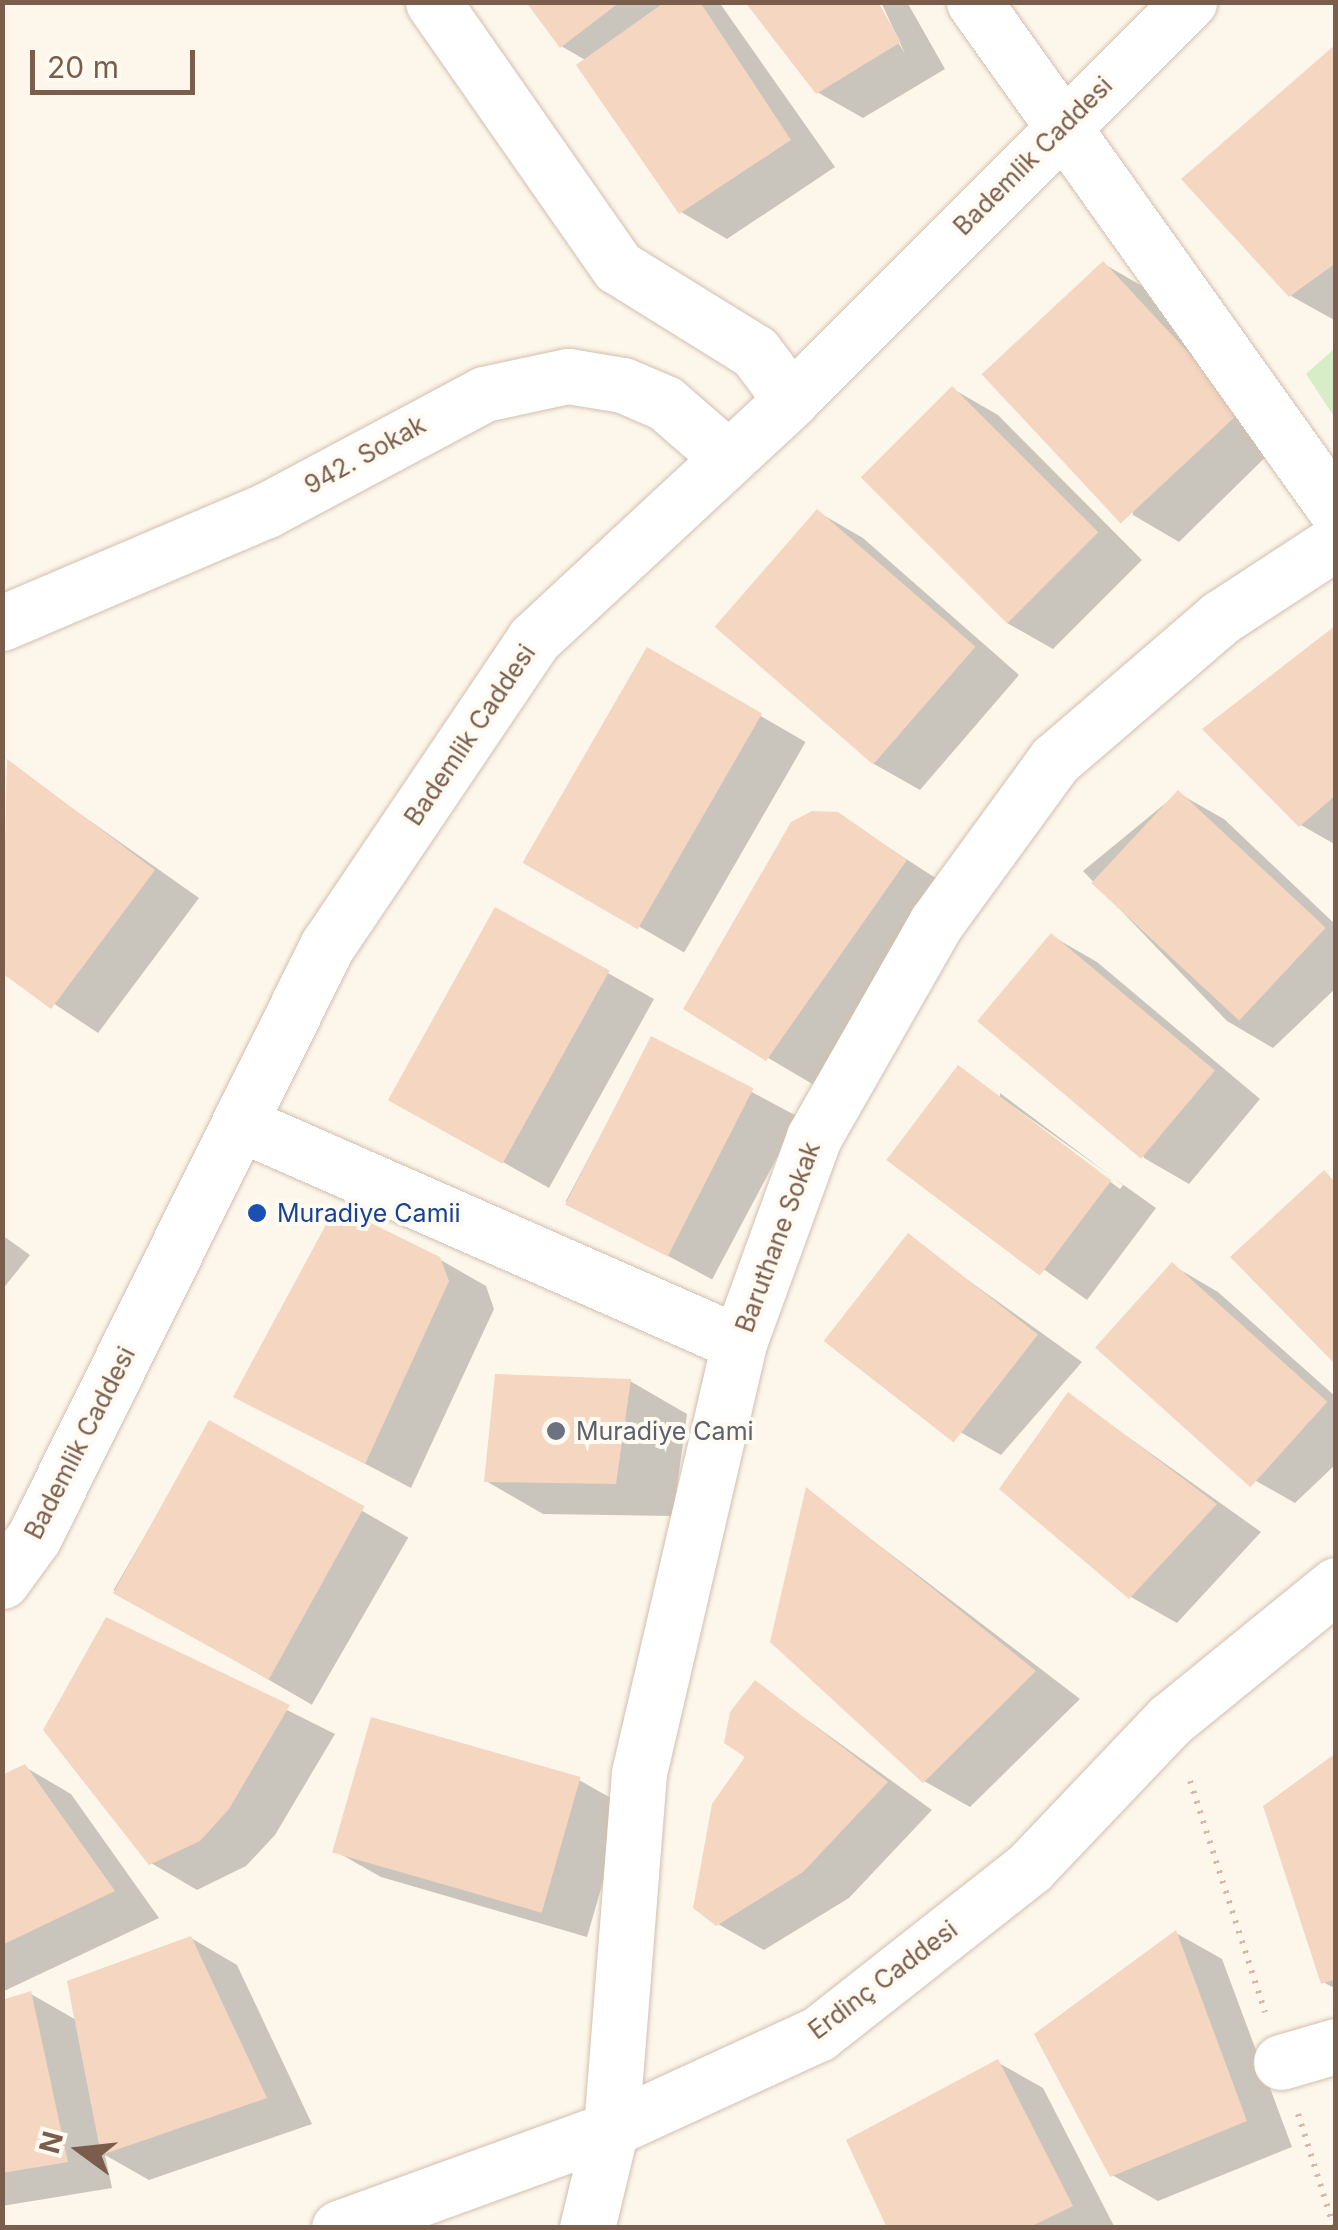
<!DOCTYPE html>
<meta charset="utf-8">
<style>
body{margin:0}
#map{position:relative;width:1338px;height:2230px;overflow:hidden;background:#fdf7eb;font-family:Inter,sans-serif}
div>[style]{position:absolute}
.green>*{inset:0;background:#d6edc8}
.shadow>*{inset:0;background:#0003;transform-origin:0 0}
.building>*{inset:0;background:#f4d6c1;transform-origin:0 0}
.path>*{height:6px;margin-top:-3px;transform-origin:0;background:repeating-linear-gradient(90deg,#dab9a3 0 2.5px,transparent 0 10.5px)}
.roads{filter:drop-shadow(0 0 2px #d2bfaf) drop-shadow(0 0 2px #d2bfaf)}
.minor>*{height:55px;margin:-27.5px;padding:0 27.5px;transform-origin:27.5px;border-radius:27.5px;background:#fff}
.tertiary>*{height:55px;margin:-27.5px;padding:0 27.5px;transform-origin:27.5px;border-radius:27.5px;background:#fff}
.dots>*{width:28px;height:28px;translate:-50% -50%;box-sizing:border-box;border:5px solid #fffaf2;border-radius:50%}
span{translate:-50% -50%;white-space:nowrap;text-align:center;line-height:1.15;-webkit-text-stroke:8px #fffaf2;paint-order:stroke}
.street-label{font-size:25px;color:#7b5d4c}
.transit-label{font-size:25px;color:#164399}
.left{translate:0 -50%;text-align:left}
.worship-label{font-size:25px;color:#5b616d}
.frame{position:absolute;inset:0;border:5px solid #7b5d4c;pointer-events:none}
.north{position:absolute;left:30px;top:2100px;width:100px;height:100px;-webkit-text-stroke:8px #fffaf2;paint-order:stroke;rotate:285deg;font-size:28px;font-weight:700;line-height:40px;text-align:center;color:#7b5d4c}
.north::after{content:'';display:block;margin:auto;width:35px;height:45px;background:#7b5d4c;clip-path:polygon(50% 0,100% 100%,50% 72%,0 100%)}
.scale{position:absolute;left:30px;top:50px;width:165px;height:45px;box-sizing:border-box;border:5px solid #7b5d4c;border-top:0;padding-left:12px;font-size:30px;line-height:35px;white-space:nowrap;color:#7b5d4c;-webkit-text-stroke:8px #fffaf2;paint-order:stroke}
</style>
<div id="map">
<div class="green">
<div style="clip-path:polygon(1335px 348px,1335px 418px,1306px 374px)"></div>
</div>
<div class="shadow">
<div style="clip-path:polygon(529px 2px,719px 2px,835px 167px,727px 239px,681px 212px,587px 61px,561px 46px)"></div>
<div style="clip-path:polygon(875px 2px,905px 54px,881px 2px,907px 2px,945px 69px,863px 118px,817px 92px)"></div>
<div style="clip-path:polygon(1336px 47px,1336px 321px,1291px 296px)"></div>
<div style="clip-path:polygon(1104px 264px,1149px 290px,1285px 438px,1179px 542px,1133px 515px)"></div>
<div style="clip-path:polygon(953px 389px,998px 415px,1142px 560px,1053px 649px,1007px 623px)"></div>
<div style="clip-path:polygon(818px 512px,863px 538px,1019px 675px,920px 790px,874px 764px)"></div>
<div style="clip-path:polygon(1336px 628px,1336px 845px,1301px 825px)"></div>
<div style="left:648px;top:651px;width:182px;height:243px;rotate:30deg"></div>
<div style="clip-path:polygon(8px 763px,199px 898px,98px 1033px,2px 969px)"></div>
<div style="clip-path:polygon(1178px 793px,1224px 819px,1336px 925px,1336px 988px,1273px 1048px,1227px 1021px,1083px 871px)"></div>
<div style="clip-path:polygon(838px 815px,951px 888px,814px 1085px,686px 1009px)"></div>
<div style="clip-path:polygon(496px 910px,654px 999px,549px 1188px,437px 1125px)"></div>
<div style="clip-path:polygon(1052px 936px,1097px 962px,1260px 1099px,1189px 1184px,1144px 1158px)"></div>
<div style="left:652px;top:1039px;width:166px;height:184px;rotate:28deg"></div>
<div style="clip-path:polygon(evenodd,959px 1068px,1156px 1208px,1087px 1300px,890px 1160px,959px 1068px,1000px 1093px,1123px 1185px,1120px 1189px,1000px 1099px,1000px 1093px)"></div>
<div style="clip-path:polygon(2px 1235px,30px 1255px,2px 1290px)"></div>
<div style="clip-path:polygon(908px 1237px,1082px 1362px,1001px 1455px,955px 1429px)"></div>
<div style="clip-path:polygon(439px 1259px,486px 1286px,494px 1309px,411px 1488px,237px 1396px)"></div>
<div style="clip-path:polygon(1172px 1265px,1218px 1292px,1336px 1397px,1336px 1464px,1295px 1503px,1249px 1477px)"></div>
<div style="clip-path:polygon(630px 1381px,687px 1414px,673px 1516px,543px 1514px,486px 1481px)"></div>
<div style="clip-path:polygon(1069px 1395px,1261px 1532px,1177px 1623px,1131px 1597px)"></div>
<div style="left:210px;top:1423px;width:229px;height:193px;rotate:30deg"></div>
<div style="clip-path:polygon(808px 1491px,1080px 1699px,970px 1807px,924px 1781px)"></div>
<div style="clip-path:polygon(107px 1620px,335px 1734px,275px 1835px,246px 1866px,197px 1890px,151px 1863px)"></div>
<div style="clip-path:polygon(756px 1683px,932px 1810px,849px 1898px,764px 1950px,718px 1924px)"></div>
<div style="clip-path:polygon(1336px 1760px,1336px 1989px,1323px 1982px)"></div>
<div style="clip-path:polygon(25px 1767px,71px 1794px,159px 1918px,2px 1992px,2px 1777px)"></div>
<div style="clip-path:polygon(579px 1780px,625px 1806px,587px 1937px,381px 1877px,335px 1851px)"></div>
<div style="clip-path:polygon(1176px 1933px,1222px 1959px,1292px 2147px,1158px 2201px,1112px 2175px)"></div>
<div style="clip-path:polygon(191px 1938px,237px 1965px,312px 2124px,149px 2180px,105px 2155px,112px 2188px,2px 2206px,2px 2003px,31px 1994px,78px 2021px)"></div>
<div style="clip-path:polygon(997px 2062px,1043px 2088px,1115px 2228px,890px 2228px)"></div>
</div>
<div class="building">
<div style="clip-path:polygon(526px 2px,620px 2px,560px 48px)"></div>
<div style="clip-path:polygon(665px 2px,700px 2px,791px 140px,679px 214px,576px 65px)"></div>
<div style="clip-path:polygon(745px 2px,878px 2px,901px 42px,816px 94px)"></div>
<div style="clip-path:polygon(1336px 44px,1336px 263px,1289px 297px,1181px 179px)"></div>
<div style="left:1103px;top:261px;width:204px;height:166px;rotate:47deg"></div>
<div style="left:952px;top:386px;width:207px;height:129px;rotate:45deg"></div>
<div style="left:817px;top:509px;width:210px;height:156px;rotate:41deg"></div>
<div style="clip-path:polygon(1336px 625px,1336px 795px,1299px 827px,1202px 729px)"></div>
<div style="left:647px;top:647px;width:133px;height:249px;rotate:30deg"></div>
<div style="clip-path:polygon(7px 759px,155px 870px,51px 1009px,2px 973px)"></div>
<div style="left:1178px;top:790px;width:202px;height:127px;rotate:43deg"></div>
<div style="clip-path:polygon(812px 811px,838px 812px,907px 860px,766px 1061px,683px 1009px,791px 822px)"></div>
<div style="left:495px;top:907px;width:131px;height:221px;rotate:29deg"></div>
<div style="left:1051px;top:933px;width:214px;height:115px;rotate:40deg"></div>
<div style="left:651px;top:1036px;width:115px;height:189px;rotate:27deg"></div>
<div style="left:958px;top:1065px;width:192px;height:119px;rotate:37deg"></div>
<div style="clip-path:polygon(1324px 1170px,1336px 1183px,1336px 1365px,1230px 1257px)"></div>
<div style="clip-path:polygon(336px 1206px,440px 1257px,449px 1281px,365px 1464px,233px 1397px)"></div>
<div style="left:908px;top:1233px;width:165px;height:137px;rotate:38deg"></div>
<div style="left:1172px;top:1262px;width:209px;height:115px;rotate:42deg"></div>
<div style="clip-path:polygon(495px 1374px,631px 1379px,616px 1484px,484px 1482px)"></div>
<div style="clip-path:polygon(1068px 1392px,1217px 1504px,1129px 1599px,999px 1489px)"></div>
<div style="left:209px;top:1420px;width:178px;height:198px;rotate:29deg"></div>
<div style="clip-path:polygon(806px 1487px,1036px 1671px,923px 1783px,770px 1642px)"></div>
<div style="clip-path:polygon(106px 1617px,290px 1705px,229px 1809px,200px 1841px,149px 1865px,43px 1730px)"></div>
<div style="clip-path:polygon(755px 1680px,888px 1782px,803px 1872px,716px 1926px,693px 1908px,712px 1804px,745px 1757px,724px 1743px,730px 1712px)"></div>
<div style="left:371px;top:1717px;width:218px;height:141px;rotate:16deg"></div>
<div style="clip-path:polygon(1336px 1753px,1336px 1979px,1321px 1984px,1263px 1806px)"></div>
<div style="clip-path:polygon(25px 1764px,115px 1891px,2px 1945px,2px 1775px)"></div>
<div style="clip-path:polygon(1176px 1930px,1247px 2121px,1110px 2177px,1034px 2034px)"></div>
<div style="clip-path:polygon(191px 1936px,267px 2098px,101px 2155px,67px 1981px)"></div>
<div style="clip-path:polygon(31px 1991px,68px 2162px,2px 2173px,2px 2000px)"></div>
<div style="clip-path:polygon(998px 2059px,1073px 2206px,1028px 2228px,887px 2228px,846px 2140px)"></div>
</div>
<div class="path">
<div style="left:1190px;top:1781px;width:243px;rotate:72deg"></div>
<div style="left:1298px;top:2114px;width:120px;rotate:72.5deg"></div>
</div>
<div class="roads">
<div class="minor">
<div style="left:433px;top:2px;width:323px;rotate:55.1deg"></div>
<div style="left:618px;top:267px;width:161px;rotate:31.8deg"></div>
<div style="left:755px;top:352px;width:60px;rotate:53.1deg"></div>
<div style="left:974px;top:2px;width:624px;rotate:54.53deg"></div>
<div style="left:2px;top:623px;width:286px;rotate:-23.1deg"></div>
<div style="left:265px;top:511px;width:248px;rotate:-28.1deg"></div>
<div style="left:484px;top:394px;width:86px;rotate:-12.1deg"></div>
<div style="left:568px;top:376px;width:56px;rotate:9.3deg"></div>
<div style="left:623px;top:385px;width:46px;rotate:23.2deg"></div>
<div style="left:665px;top:403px;width:79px;rotate:40.9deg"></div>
<div style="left:239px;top:1123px;width:546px;rotate:23.75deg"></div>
<div style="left:1281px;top:2062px;width:57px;rotate:-16.2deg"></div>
<div style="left:339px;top:2228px;width:289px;rotate:-20deg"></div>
<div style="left:611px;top:2129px;width:228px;rotate:-24.7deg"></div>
<div style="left:818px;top:2034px;width:270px;rotate:-38.2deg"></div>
<div style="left:1030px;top:1867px;width:203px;rotate:-46.4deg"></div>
<div style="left:1170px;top:1720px;width:214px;rotate:-39.1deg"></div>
<div style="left:587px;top:2228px;width:102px;rotate:-76.4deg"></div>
<div style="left:611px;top:2129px;width:357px;rotate:-85.5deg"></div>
<div style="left:639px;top:1773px;width:441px;rotate:-76.9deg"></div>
<div style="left:739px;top:1343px;width:219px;rotate:-70deg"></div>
<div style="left:814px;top:1137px;width:246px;rotate:-60.3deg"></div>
<div style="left:936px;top:923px;width:202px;rotate:-53.9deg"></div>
<div style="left:1055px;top:760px;width:218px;rotate:-40.7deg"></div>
<div style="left:1220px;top:618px;width:139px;rotate:-33.2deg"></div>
</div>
<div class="tertiary">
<div style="left:2px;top:1581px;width:54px;rotate:-54deg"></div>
<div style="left:34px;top:1537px;width:660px;rotate:-63.63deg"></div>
<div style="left:327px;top:946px;width:370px;rotate:-56deg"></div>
<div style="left:534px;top:639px;width:351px;rotate:-42.9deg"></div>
<div style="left:791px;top:400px;width:563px;rotate:-45deg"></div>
</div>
</div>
<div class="dots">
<div style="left:257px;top:1213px;background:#1a4fb4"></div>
<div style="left:556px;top:1431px;background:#6b7280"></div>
</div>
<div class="street-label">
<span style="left:1033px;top:156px;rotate:-45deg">Bademlik Caddesi</span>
<span style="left:365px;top:455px;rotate:-29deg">942. Sokak</span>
<span style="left:470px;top:735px;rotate:-56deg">Bademlik Caddesi</span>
<span style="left:778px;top:1237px;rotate:-70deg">Baruthane Sokak</span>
<span style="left:80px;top:1443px;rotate:-63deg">Bademlik Caddesi</span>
<span style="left:883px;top:1980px;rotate:-37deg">Erdinç Caddesi</span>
</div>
<div class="transit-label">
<span class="left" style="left:277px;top:1213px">Muradiye Camii</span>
</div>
<div class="worship-label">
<span class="left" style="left:576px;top:1431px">Muradiye Cami</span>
</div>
<div class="frame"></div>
<div class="north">N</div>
<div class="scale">20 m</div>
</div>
